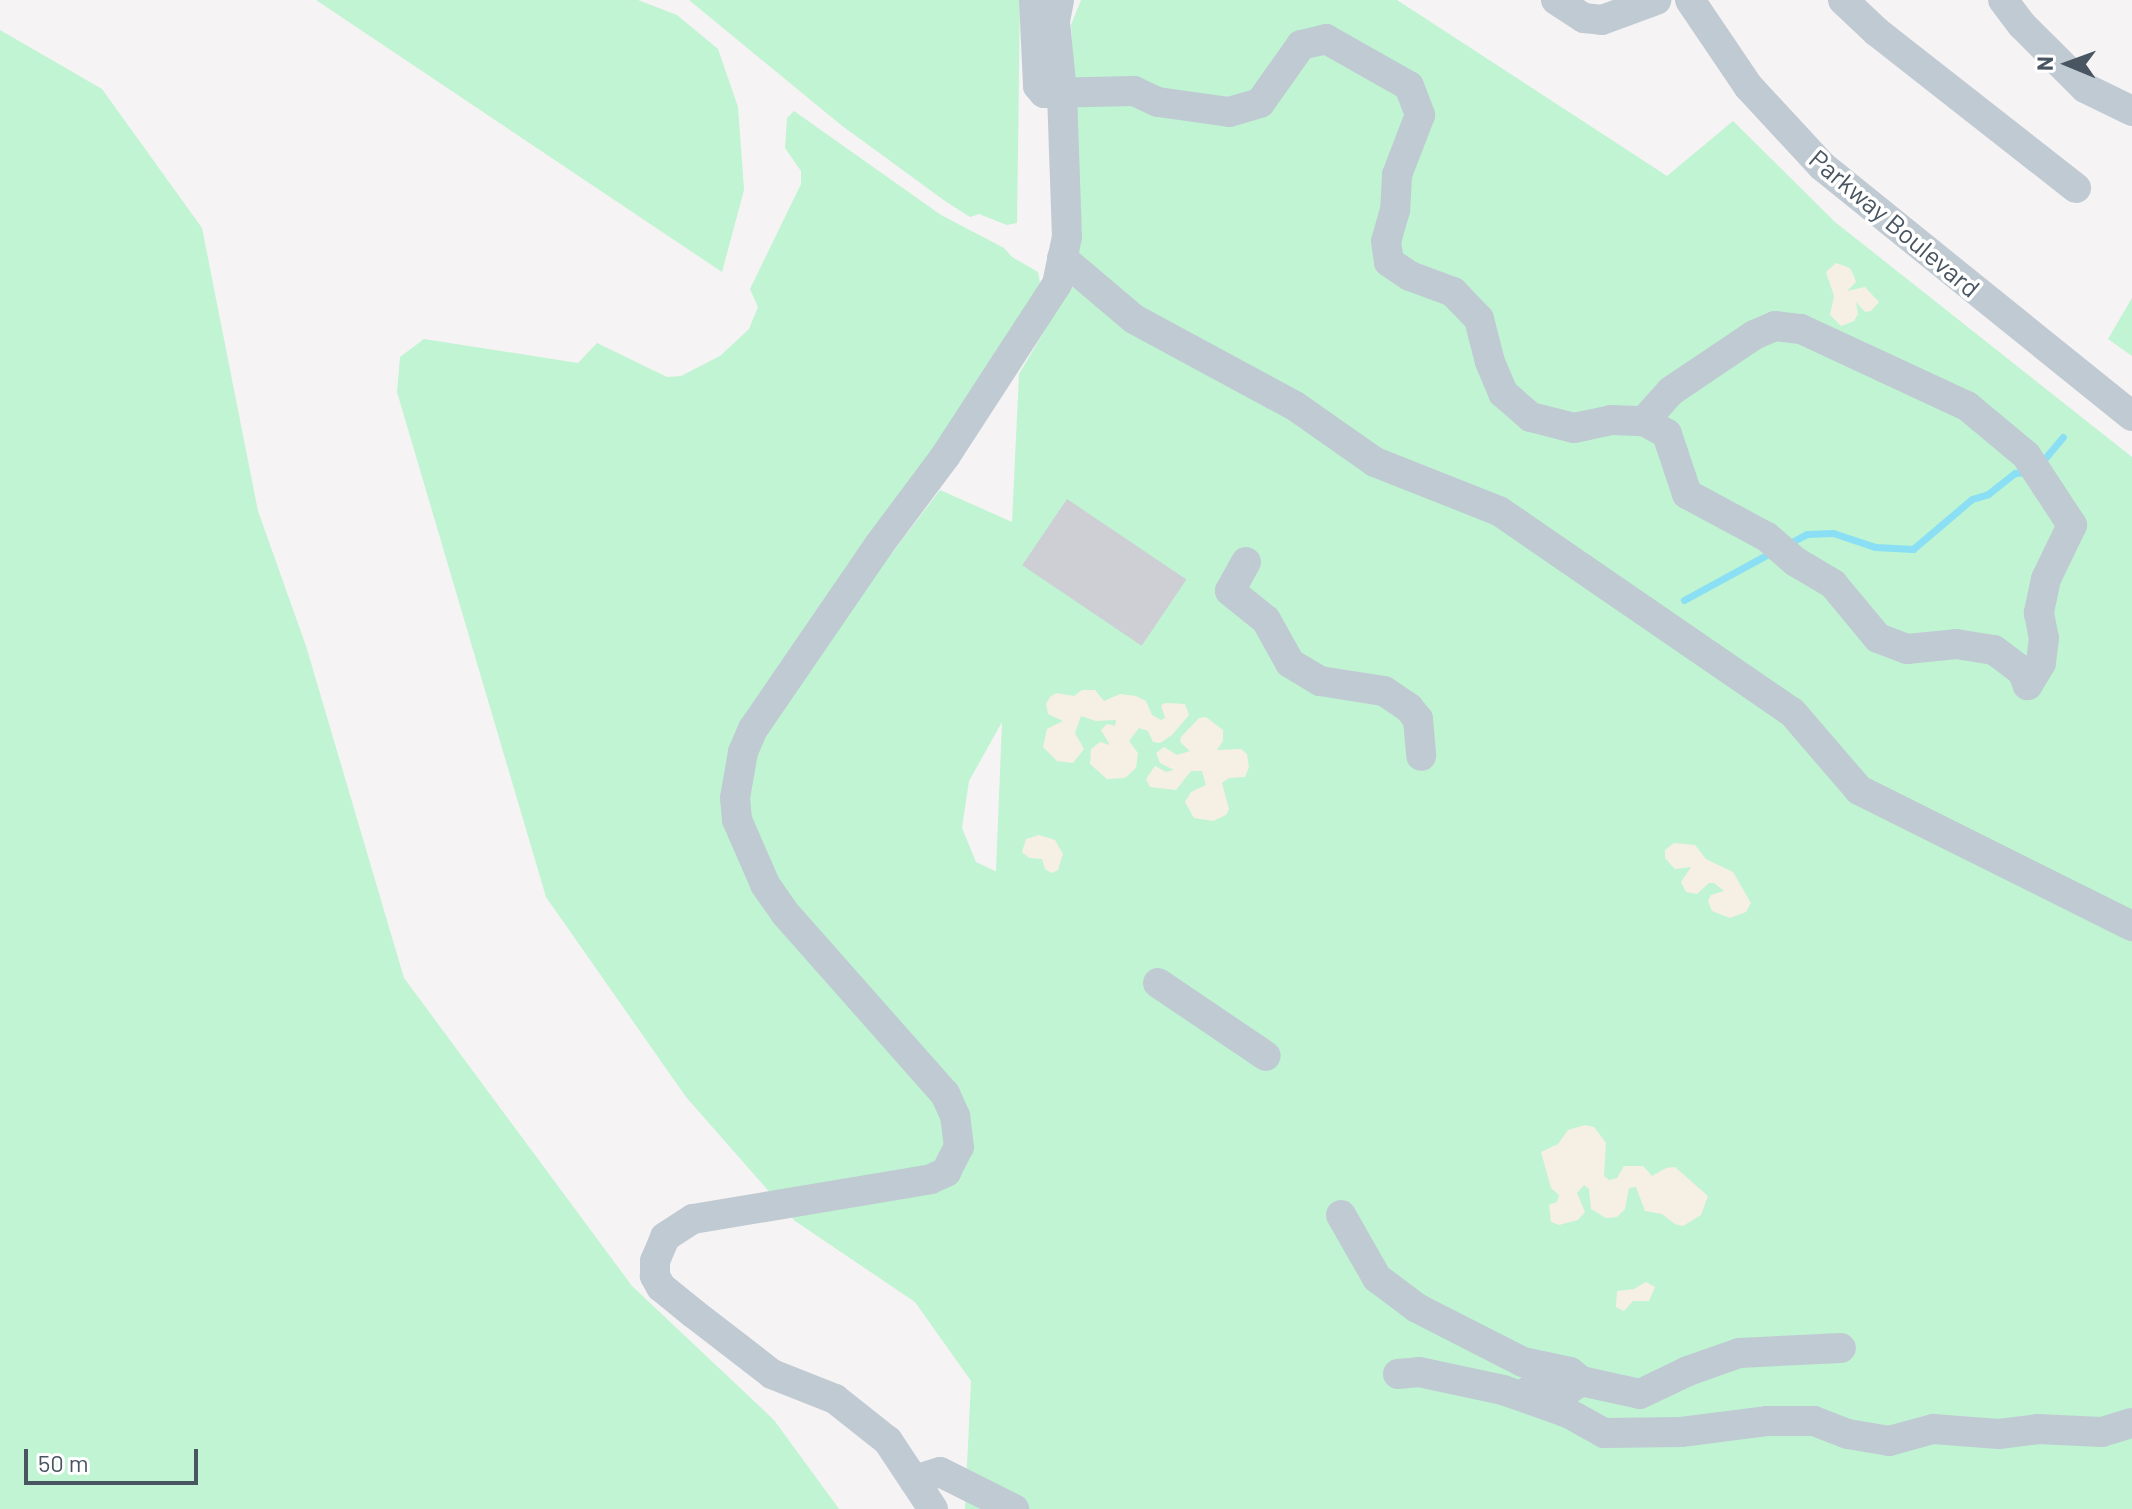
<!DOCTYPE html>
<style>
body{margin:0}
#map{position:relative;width:2132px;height:1509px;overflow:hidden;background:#f5f3f3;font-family:Barlow,sans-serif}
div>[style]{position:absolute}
.green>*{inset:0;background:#c0f4d3}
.sand>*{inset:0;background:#f6f0e4}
.stream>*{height:7px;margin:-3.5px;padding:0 3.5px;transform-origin:3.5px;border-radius:3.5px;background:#8adff4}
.building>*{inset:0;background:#cdcfd5;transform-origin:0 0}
.minor>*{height:30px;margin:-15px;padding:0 15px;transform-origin:15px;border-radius:15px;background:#c0cad3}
span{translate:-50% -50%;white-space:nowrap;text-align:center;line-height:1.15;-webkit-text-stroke:7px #fff;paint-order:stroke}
.street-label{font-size:26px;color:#495662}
.north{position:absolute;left:2028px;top:24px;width:80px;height:80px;-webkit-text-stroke:6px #fff;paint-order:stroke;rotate:271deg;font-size:22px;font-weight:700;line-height:32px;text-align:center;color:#495662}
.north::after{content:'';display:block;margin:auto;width:28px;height:36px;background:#495662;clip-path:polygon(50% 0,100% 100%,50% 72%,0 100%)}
.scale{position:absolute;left:24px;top:1449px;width:174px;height:36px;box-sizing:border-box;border:4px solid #495662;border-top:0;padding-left:10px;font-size:24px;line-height:28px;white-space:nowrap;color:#495662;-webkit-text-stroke:6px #fff;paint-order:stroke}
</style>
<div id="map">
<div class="green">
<div style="clip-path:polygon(316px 0,638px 0,677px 15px,718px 49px,738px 107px,744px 190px,722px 272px)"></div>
<div style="clip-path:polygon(689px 0,1020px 0,1017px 223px,1007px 225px,979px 214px,970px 217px,945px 201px,841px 125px)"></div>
<div style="clip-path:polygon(evenodd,1081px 0,1397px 0,1667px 176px,1733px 121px,1835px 222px,2132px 457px,2132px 1509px,965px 1509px,971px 1381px,915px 1302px,795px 1221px,686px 1097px,546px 897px,397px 392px,400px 357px,424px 339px,578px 363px,597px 343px,667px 377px,681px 376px,720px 356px,749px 329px,758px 307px,750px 289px,801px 184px,801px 171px,785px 148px,787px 118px,794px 111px,941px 215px,1004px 248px,1012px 257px,1038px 272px,1040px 282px,1030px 307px,873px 535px,892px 553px,940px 490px,1012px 522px,1019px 374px,1061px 303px,1082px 240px,1071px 25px,1081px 0,1002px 722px,996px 871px,995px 871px,976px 862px,962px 828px,969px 781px,1002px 722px)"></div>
<div style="clip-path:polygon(0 30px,102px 89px,202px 228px,258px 511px,306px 646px,404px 978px,632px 1286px,774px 1420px,839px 1509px,0 1509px)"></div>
<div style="clip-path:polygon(2132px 298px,2132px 356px,2108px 339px)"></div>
</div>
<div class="sand">
<div style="clip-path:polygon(1836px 263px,1850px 268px,1854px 276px,1856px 282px,1847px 291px,1865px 287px,1879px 302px,1871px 311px,1865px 312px,1856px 302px,1858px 314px,1854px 321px,1841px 326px,1830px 315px,1834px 296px,1826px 272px)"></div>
<div style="clip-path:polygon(1082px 690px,1095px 690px,1104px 701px,1120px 694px,1136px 696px,1146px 701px,1152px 715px,1161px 720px,1165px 718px,1161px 705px,1166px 703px,1185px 704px,1189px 715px,1172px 735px,1160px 743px,1153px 742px,1148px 731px,1139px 728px,1129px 741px,1138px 753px,1136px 768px,1125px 778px,1107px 779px,1090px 764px,1091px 749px,1100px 742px,1110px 745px,1101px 730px,1107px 724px,1115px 726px,1116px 720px,1096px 721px,1081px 716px,1075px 733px,1084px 749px,1073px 763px,1057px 761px,1043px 747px,1047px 729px,1063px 721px,1048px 714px,1046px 704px,1050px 697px,1056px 693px,1074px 696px)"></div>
<div style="clip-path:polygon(1206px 717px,1223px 730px,1223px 741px,1217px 750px,1241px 749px,1247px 754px,1249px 767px,1245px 777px,1229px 778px,1222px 783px,1229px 809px,1226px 815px,1213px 821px,1194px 818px,1185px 802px,1191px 792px,1206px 785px,1202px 771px,1191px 771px,1176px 790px,1150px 787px,1146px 779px,1155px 766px,1166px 772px,1174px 770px,1160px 763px,1156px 753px,1164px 747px,1177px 755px,1190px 751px,1180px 742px,1181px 737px,1199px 718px)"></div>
<div style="clip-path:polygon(1039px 835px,1055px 840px,1063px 854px,1058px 870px,1052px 873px,1045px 869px,1042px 859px,1029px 858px,1022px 852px,1026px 839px)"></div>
<div style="clip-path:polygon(1674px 843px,1695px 845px,1706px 859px,1733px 872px,1751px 903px,1746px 912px,1730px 918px,1712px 911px,1708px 901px,1711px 895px,1724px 891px,1714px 883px,1709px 883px,1697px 894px,1686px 892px,1681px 882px,1691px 867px,1675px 869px,1665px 858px,1665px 850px)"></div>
<div style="clip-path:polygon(1585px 1125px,1594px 1127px,1606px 1143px,1604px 1176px,1609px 1180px,1617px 1178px,1624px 1166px,1643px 1166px,1652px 1176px,1666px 1168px,1675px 1167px,1708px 1196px,1701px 1215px,1683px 1226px,1675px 1224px,1662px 1214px,1645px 1211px,1636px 1187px,1629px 1188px,1625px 1209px,1617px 1217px,1606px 1218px,1591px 1209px,1589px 1189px,1584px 1185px,1577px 1193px,1585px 1212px,1578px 1220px,1559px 1225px,1551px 1222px,1549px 1205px,1557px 1202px,1559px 1195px,1551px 1188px,1541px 1152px,1558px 1144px,1568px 1130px)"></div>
<div style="clip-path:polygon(1646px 1282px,1655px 1287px,1649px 1301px,1633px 1301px,1624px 1311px,1616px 1307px,1617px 1291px,1634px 1289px)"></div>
</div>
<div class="stream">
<div style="left:2041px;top:463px;width:34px;rotate:-50deg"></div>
<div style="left:1788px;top:544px;width:21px;rotate:-28deg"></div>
<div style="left:1807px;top:534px;width:26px;rotate:-2deg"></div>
<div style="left:1833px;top:533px;width:44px;rotate:18.4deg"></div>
<div style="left:1875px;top:547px;width:38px;rotate:3deg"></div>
<div style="left:1913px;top:549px;width:77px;rotate:-40.3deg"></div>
<div style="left:1972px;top:499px;width:17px;rotate:-17deg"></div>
<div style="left:1988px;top:494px;width:34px;rotate:-38deg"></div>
<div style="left:2015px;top:473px;width:13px;rotate:-4deg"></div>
<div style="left:1684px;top:600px;width:102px;rotate:-28.6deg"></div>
</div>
<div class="building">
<div style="left:1067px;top:499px;width:144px;height:80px;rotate:34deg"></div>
</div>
<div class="minor">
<div style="left:1034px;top:0;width:86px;rotate:87.3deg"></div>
<div style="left:1038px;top:86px;width:9px;rotate:49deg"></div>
<div style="left:1044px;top:93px;width:90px;rotate:-1.3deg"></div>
<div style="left:1134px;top:91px;width:26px;rotate:25deg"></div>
<div style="left:1158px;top:102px;width:72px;rotate:8deg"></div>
<div style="left:1229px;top:112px;width:32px;rotate:-16deg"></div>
<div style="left:1260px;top:103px;width:71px;rotate:-54.7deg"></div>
<div style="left:1301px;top:45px;width:26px;rotate:-13deg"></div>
<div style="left:1326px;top:39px;width:95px;rotate:29.5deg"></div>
<div style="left:1409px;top:86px;width:31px;rotate:69deg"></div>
<div style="left:1420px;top:115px;width:64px;rotate:111deg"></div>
<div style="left:1397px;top:175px;width:35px;rotate:93deg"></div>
<div style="left:1395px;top:210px;width:32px;rotate:106deg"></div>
<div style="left:1386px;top:241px;width:21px;rotate:82deg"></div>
<div style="left:1389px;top:262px;width:25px;rotate:34deg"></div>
<div style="left:1410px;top:276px;width:46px;rotate:20.4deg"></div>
<div style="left:1453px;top:292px;width:37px;rotate:46deg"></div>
<div style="left:1479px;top:319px;width:44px;rotate:75.7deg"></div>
<div style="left:1490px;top:362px;width:34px;rotate:67deg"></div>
<div style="left:1503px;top:393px;width:37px;rotate:41deg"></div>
<div style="left:1531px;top:417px;width:44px;rotate:14.3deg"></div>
<div style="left:1574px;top:428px;width:38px;rotate:-12deg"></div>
<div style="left:1611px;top:420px;width:33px;rotate:2deg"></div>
<div style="left:1644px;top:421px;width:26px;rotate:29deg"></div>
<div style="left:1667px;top:434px;width:63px;rotate:71.6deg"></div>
<div style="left:1687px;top:494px;width:91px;rotate:28.3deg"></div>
<div style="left:1767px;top:537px;width:38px;rotate:41deg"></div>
<div style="left:1796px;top:562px;width:43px;rotate:30.7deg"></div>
<div style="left:1833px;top:584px;width:70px;rotate:50.2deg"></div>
<div style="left:1878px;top:638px;width:31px;rotate:21deg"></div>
<div style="left:1907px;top:649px;width:49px;rotate:-5.8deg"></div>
<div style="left:1956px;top:644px;width:38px;rotate:9deg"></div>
<div style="left:1994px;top:650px;width:35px;rotate:37deg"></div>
<div style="left:2022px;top:671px;width:15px;rotate:67deg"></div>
<div style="left:1556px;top:0;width:33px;rotate:33deg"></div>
<div style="left:1584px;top:18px;width:18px;rotate:6deg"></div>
<div style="left:1602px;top:20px;width:58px;rotate:-20.3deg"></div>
<div style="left:1690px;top:0;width:104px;rotate:56deg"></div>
<div style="left:1748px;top:86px;width:109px;rotate:47.2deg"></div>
<div style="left:1822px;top:166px;width:398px;rotate:38.9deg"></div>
<div style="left:1843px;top:0;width:47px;rotate:43.3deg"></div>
<div style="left:1877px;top:32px;width:253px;rotate:38.1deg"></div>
<div style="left:2003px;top:0;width:31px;rotate:53deg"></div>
<div style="left:2022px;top:25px;width:89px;rotate:45deg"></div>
<div style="left:2085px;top:88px;width:52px;rotate:26.1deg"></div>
<div style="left:1062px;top:258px;width:94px;rotate:40.3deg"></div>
<div style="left:1134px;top:319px;width:183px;rotate:28.4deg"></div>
<div style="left:1295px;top:406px;width:98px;rotate:35deg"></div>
<div style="left:1375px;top:462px;width:133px;rotate:21.6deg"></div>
<div style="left:1499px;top:511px;width:355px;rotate:34.5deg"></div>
<div style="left:1792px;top:712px;width:103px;rotate:49.3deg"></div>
<div style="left:1859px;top:790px;width:305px;rotate:26.5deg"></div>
<div style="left:1644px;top:421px;width:40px;rotate:-48deg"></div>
<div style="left:1671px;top:391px;width:100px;rotate:-34deg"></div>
<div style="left:1754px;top:335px;width:23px;rotate:-23deg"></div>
<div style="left:1775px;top:326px;width:26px;rotate:7deg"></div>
<div style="left:1801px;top:329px;width:183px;rotate:24.9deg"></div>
<div style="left:1967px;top:406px;width:77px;rotate:39.7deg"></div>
<div style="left:2026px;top:455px;width:84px;rotate:56.7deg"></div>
<div style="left:2072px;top:525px;width:60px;rotate:115.7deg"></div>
<div style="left:2046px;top:579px;width:35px;rotate:102deg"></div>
<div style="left:2039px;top:613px;width:25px;rotate:79deg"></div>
<div style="left:2044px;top:638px;width:25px;rotate:97deg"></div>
<div style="left:2041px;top:663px;width:26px;rotate:121deg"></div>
<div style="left:1246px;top:562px;width:33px;rotate:119deg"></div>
<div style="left:1230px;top:591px;width:46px;rotate:38.9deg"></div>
<div style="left:1266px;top:620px;width:49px;rotate:60.8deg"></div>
<div style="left:1290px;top:663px;width:35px;rotate:31deg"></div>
<div style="left:1320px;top:681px;width:65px;rotate:8.9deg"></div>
<div style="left:1384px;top:691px;width:30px;rotate:34deg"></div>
<div style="left:1409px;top:708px;width:14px;rotate:51deg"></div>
<div style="left:1418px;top:719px;width:37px;rotate:85deg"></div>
<div style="left:1158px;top:983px;width:130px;rotate:34.1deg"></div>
<div style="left:1341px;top:1215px;width:73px;rotate:60.3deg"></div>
<div style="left:1377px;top:1278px;width:50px;rotate:36.9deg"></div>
<div style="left:1417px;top:1308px;width:119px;rotate:27deg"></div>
<div style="left:1523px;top:1362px;width:48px;rotate:12deg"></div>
<div style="left:1570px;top:1372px;width:14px;rotate:39deg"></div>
<div style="left:1398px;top:1374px;width:21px;rotate:-5deg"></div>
<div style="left:1419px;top:1372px;width:86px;rotate:12.1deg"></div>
<div style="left:1503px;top:1390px;width:69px;rotate:19.5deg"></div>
<div style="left:1568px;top:1413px;width:41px;rotate:29.1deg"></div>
<div style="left:1604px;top:1433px;width:77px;rotate:-0.7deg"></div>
<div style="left:1681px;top:1432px;width:88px;rotate:-7.2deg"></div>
<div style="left:1768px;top:1421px;width:46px"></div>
<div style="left:1814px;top:1421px;width:36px;rotate:21deg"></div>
<div style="left:1848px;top:1434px;width:42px;rotate:9.7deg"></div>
<div style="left:1889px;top:1441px;width:46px;rotate:-15.3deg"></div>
<div style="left:1933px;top:1429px;width:66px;rotate:4.3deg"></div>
<div style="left:1999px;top:1434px;width:38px;rotate:-7deg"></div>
<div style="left:2037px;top:1429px;width:65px;rotate:2.6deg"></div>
<div style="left:2102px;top:1432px;width:31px;rotate:-17deg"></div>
<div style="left:1528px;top:1391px;width:37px;rotate:2deg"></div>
<div style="left:1565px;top:1392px;width:19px;rotate:-35deg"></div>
<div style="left:1581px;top:1381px;width:60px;rotate:12.4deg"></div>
<div style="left:1640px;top:1394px;width:53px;rotate:-25.6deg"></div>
<div style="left:1688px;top:1371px;width:54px;rotate:-19.4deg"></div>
<div style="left:1739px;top:1353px;width:102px;rotate:-2.8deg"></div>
<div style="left:914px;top:1480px;width:27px;rotate:-17deg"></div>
<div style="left:940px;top:1472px;width:83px;rotate:26.6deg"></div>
<div style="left:933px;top:1509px;width:82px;rotate:-123.5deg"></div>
<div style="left:888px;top:1441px;width:68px;rotate:-141.6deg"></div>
<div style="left:835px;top:1399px;width:68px;rotate:-158.4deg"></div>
<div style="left:772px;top:1374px;width:100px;rotate:-142.3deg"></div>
<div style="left:693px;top:1313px;width:41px;rotate:-140.9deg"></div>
<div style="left:661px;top:1287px;width:13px;rotate:-119deg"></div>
<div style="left:655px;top:1276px;width:15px;rotate:-90deg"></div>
<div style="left:655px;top:1261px;width:26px;rotate:-67deg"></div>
<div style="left:665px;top:1237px;width:33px;rotate:-33deg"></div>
<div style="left:693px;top:1219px;width:241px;rotate:-9.5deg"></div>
<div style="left:931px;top:1179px;width:17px;rotate:-25deg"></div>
<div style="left:946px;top:1172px;width:28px;rotate:-63deg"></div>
<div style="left:959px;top:1147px;width:31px;rotate:-97deg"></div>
<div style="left:955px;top:1116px;width:24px;rotate:-114deg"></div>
<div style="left:945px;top:1094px;width:242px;rotate:-131.5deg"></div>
<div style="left:785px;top:913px;width:35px;rotate:-125deg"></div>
<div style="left:765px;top:884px;width:70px;rotate:-113.6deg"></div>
<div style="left:737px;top:820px;width:22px;rotate:-95deg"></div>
<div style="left:735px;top:798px;width:47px;rotate:-80.1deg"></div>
<div style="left:743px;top:752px;width:25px;rotate:-67deg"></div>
<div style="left:753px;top:729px;width:223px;rotate:-55.6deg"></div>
<div style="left:879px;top:545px;width:112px;rotate:-53.3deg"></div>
<div style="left:946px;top:455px;width:204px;rotate:-57deg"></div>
<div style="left:1057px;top:284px;width:48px;rotate:-78deg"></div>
<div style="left:1067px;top:237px;width:144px;rotate:-92deg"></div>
<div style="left:1062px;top:93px;width:72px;rotate:-95.6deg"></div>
<div style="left:1055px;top:21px;width:21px;rotate:-79deg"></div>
</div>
<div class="street-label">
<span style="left:1895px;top:223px;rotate:40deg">Parkway Boulevard</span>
</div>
<div class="north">N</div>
<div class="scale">50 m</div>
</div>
